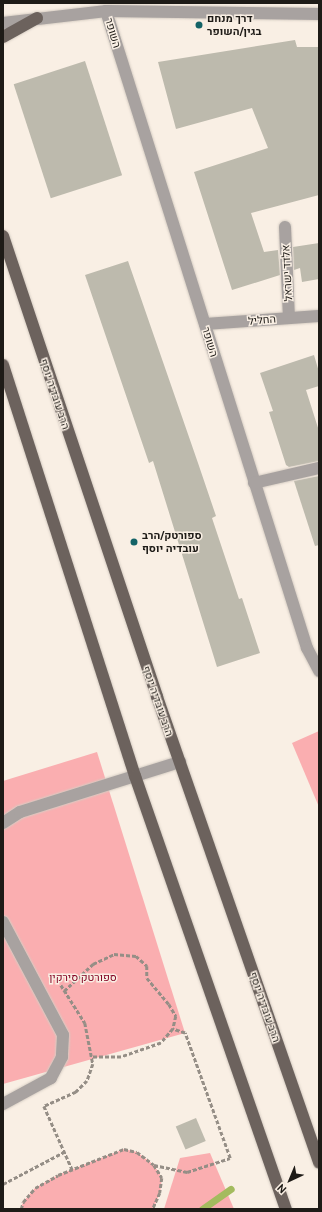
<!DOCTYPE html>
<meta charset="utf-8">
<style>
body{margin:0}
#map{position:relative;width:322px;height:1212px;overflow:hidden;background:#f9efe4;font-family:Cabin,Heebo,sans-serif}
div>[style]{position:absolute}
.green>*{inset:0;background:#faaeb0}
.stream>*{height:7px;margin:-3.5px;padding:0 3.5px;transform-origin:3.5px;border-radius:3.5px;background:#a3bb5e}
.building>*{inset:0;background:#bdbaad;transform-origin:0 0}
.path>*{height:2.5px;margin-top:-1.25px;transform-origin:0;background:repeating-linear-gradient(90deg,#958e86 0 4px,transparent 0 6px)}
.roads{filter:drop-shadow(0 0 1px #d6cdc3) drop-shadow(0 0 1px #d6cdc3)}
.minor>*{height:12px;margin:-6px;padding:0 6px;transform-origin:6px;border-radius:6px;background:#a8a2a0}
.major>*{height:12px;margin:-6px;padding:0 6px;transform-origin:6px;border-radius:6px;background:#6c625d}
.dots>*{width:11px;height:11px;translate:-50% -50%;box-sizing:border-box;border:2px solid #f9efe4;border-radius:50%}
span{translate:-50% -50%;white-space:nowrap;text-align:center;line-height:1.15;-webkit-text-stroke:3px #f9efe4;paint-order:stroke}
.poi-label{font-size:11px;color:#1e1b17;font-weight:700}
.left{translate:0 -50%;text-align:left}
.street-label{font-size:11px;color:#1e1b17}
.park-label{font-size:11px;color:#840625}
.frame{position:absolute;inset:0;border:4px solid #1e1b17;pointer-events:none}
.north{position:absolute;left:270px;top:1160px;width:40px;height:40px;-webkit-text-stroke:3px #f9efe4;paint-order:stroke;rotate:224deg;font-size:11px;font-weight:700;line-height:16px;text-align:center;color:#1e1b17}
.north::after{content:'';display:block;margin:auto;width:14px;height:18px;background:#1e1b17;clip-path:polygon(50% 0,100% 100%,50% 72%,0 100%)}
</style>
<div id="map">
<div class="green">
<div style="clip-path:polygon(319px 731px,319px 807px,292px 743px)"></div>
<div style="clip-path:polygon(97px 752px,185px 1033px,3px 1084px,3px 781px)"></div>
<div style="clip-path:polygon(124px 1149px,137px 1152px,154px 1165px,162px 1178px,160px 1193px,153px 1209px,21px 1209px,23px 1202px,35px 1188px,58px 1175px)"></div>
<div style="clip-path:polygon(210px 1153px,234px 1209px,164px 1209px,180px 1158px)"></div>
</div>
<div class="stream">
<div style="left:202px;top:1209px;width:35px;rotate:-35deg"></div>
</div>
<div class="building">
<div style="clip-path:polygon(295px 40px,297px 47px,319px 47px,319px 195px,251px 213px,264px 252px,278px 250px,280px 275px,232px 290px,194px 172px,268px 148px,252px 108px,176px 129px,158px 62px)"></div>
<div style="left:85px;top:61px;width:120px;height:75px;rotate:72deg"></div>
<div style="clip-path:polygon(319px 243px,319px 279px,302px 282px,300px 268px,294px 270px,293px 247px)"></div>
<div style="clip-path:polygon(128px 261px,198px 463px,216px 516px,212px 518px,239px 599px,242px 598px,260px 653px,217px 667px,153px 461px,149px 463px,85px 275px)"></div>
<div style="clip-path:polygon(314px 355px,319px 372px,319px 386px,306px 390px,319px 431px,319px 461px,289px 467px,286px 465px,269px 412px,273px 411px,260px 373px)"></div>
<div style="clip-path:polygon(319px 476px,319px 545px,315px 546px,294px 481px)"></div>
<div style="left:196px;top:1118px;width:25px;height:22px;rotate:67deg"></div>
</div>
<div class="path">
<div style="left:61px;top:985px;width:45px;rotate:57.7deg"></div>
<div style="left:85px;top:1023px;width:42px;rotate:79deg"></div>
<div style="left:93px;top:1064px;width:18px;rotate:109deg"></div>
<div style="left:87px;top:1081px;width:16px;rotate:135deg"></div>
<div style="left:76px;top:1092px;width:35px;rotate:156deg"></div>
<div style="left:44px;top:1106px;width:69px;rotate:66deg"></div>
<div style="left:64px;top:991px;width:40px;rotate:-43deg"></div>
<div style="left:93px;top:964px;width:23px;rotate:-25deg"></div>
<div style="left:114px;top:954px;width:22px;rotate:5deg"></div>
<div style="left:136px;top:956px;width:15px;rotate:42deg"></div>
<div style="left:147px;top:966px;width:12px;rotate:90deg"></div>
<div style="left:147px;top:978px;width:34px;rotate:50deg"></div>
<div style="left:169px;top:1004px;width:14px;rotate:60deg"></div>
<div style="left:176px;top:1016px;width:13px;rotate:103deg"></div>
<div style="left:173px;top:1029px;width:18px;rotate:131deg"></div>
<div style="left:161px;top:1043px;width:42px;rotate:160.7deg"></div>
<div style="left:121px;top:1057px;width:30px;rotate:180deg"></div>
<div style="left:154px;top:1165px;width:34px;rotate:12deg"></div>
<div style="left:187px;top:1172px;width:45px;rotate:-18deg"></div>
<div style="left:230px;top:1158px;width:133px;rotate:-109.8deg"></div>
<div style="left:185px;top:1033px;width:13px;rotate:-162deg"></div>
<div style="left:3px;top:1184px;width:69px;rotate:-27.7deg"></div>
<div style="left:21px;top:1209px;width:7px;rotate:-74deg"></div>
<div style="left:23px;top:1202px;width:18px;rotate:-49deg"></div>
<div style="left:35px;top:1188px;width:26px;rotate:-29deg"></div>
<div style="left:58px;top:1175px;width:71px;rotate:-21.5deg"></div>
<div style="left:124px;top:1149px;width:13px;rotate:13deg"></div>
<div style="left:137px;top:1152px;width:21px;rotate:37deg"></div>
<div style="left:154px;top:1165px;width:15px;rotate:58deg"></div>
<div style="left:162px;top:1178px;width:15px;rotate:98deg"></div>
<div style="left:160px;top:1193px;width:17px;rotate:114deg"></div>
</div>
<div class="roads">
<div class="minor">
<div style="left:106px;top:11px;width:668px;rotate:72.49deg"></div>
<div style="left:307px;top:648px;width:26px;rotate:62deg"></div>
<div style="left:3px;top:23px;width:104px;rotate:-6.6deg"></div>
<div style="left:106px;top:11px;width:213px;rotate:0.8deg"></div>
<div style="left:285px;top:227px;width:91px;rotate:87.5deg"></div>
<div style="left:205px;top:324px;width:114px;rotate:-4deg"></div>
<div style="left:254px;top:483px;width:67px;rotate:-13deg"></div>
<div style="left:3px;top:823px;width:20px;rotate:-33deg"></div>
<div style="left:20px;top:812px;width:168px;rotate:-17.4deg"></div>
<div style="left:3px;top:922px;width:128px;rotate:62deg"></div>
<div style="left:63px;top:1035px;width:22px;rotate:93deg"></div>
<div style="left:62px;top:1057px;width:24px;rotate:118deg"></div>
<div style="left:51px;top:1078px;width:55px;rotate:151.6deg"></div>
</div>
<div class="major">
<div style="left:3px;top:37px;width:39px;rotate:-29deg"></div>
<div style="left:3px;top:236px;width:486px;rotate:71.5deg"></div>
<div style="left:157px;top:697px;width:493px;rotate:70.8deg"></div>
<div style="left:3px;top:365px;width:432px;rotate:72.2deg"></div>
<div style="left:135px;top:776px;width:459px;rotate:70.8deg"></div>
</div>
</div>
<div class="dots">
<div style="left:199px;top:25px;background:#146367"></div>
<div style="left:134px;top:542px;background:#146367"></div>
</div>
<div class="poi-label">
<span class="left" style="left:207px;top:25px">דרך מנחם<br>בגין/השופר</span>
<span class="left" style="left:142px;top:542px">ספורטק/הרב<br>עובדיה יוסף</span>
</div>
<div class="street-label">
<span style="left:113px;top:33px;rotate:73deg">השופר</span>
<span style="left:287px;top:273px;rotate:-93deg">אלדד ישראל</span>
<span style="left:262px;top:320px;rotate:-5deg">החליל</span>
<span style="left:210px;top:342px;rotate:73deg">השופר</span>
<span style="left:55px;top:394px;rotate:72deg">הרב עובדיה יוסף</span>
<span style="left:158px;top:701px;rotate:71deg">הרב עובדיה יוסף</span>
<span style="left:265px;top:1007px;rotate:71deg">הרב עובדיה יוסף</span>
</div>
<div class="park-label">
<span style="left:83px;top:977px">ספורטק סירקין</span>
</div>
<div class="frame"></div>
<div class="north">N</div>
</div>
